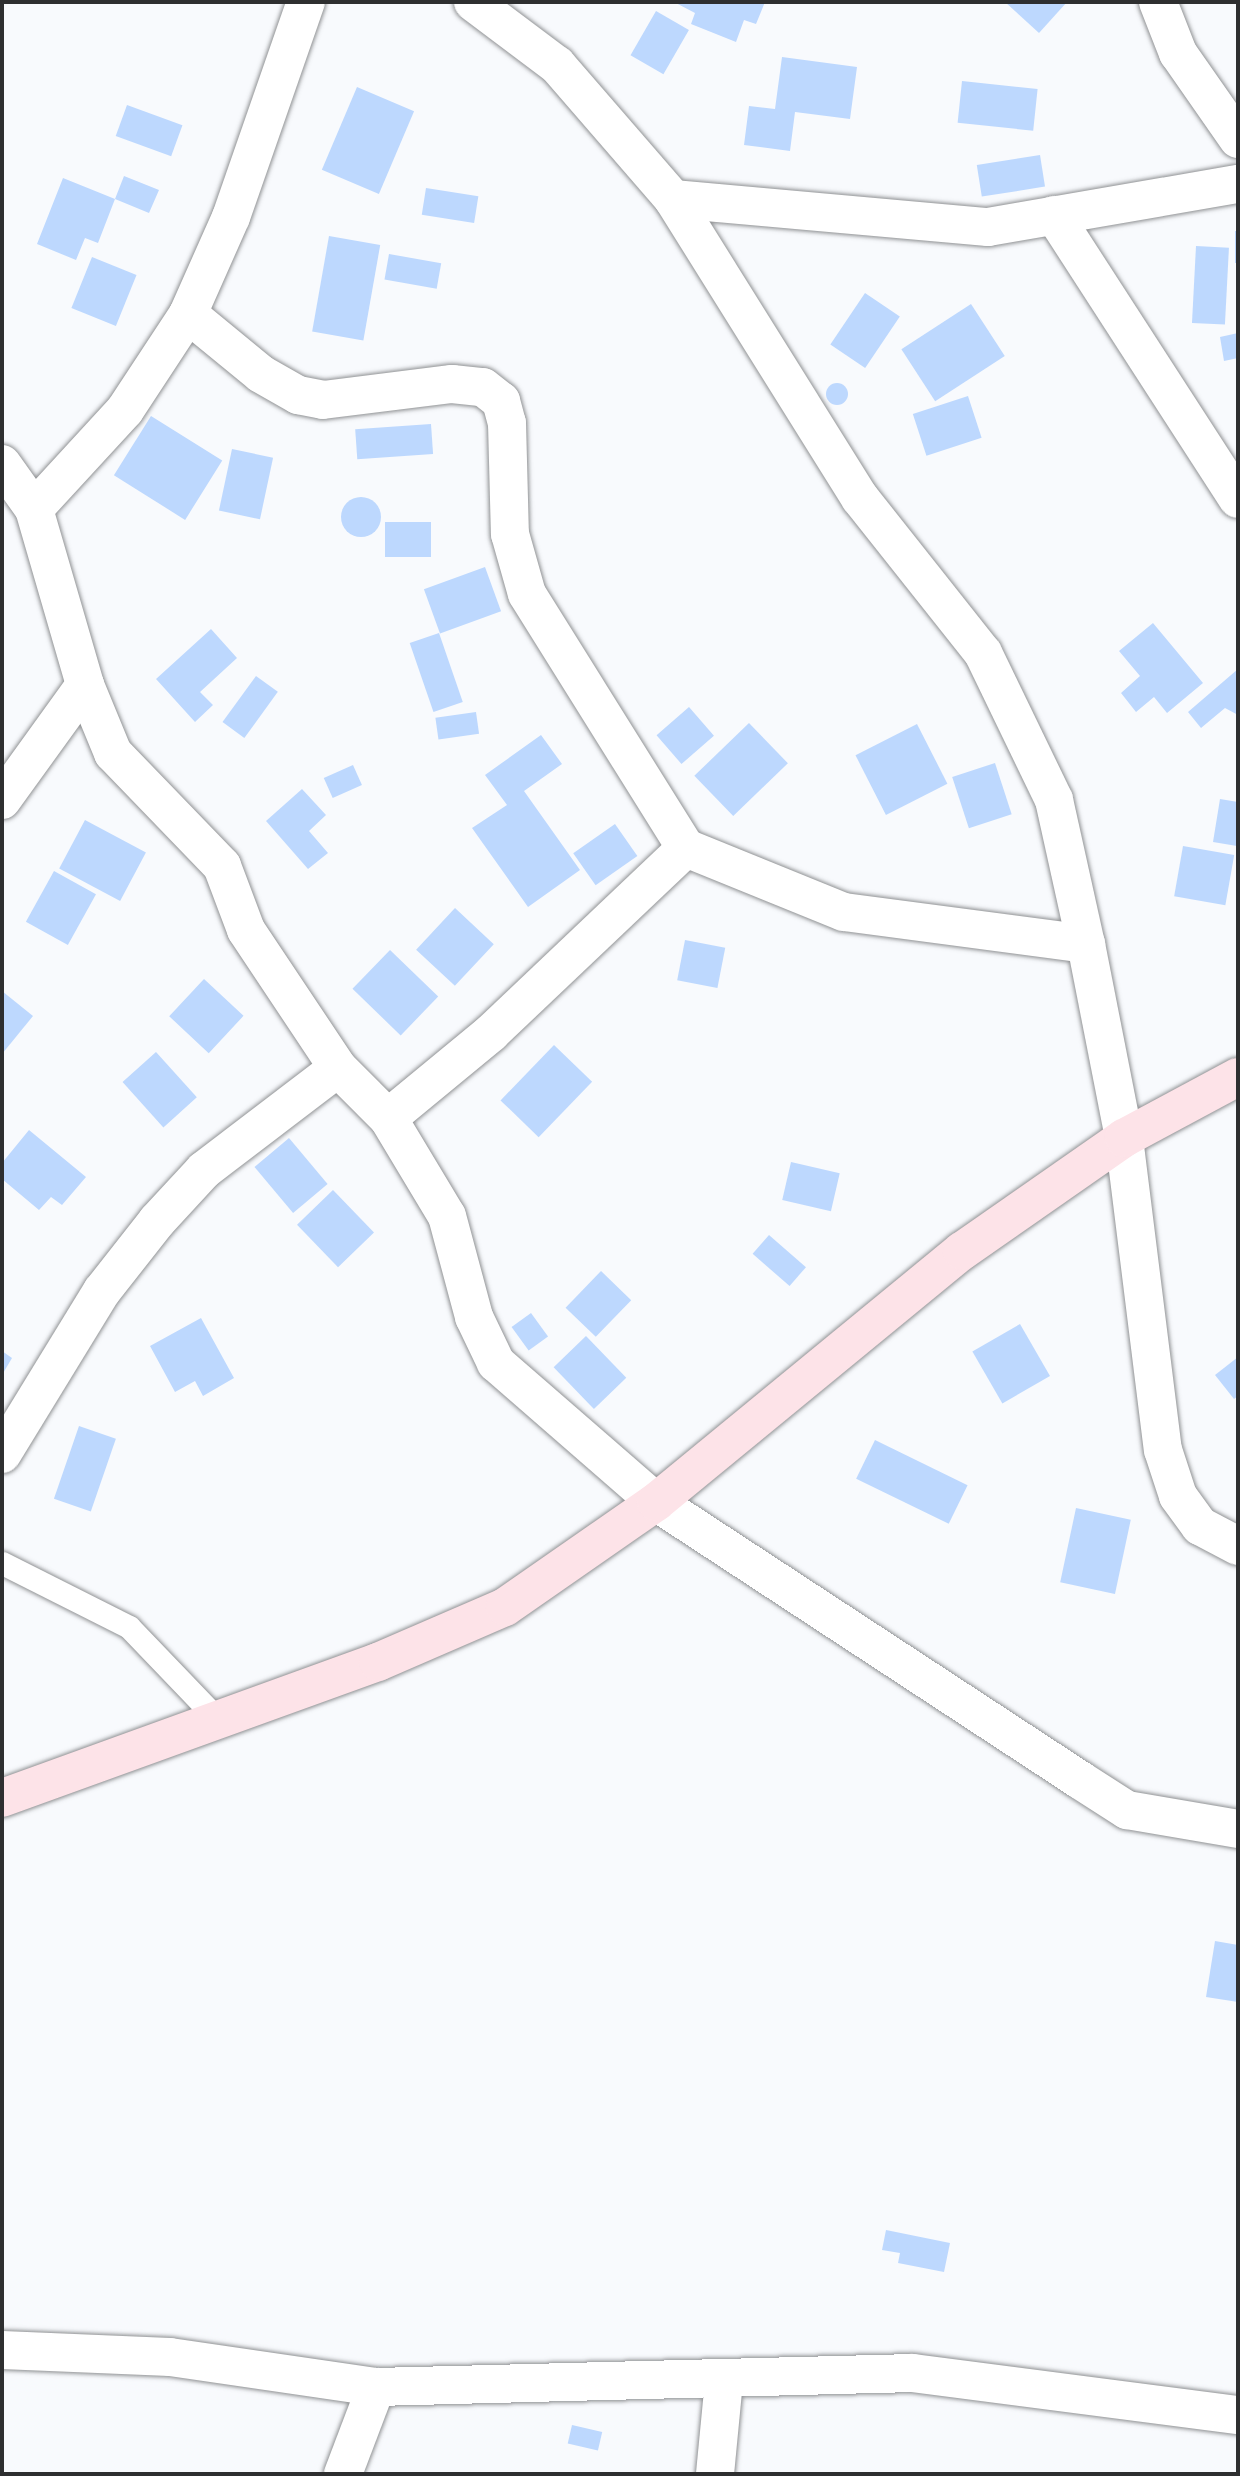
<!DOCTYPE html>
<style>
body{margin:0}
#map{position:relative;width:1240px;height:2476px;overflow:hidden;background:#f8fafd;font-family:"PT Sans",sans-serif}
div>[style]{position:absolute}
.building>*{inset:0;background:#bdd8fe;transform-origin:0 0}
.round{border-radius:50%}
.roads{filter:drop-shadow(0 0 2px #909294) drop-shadow(0 0 2px #909294)}
.lane>*{height:23px;margin:-11.5px;padding:0 11.5px;transform-origin:11.5px;border-radius:11.5px;background:#fff}
.street>*{height:38px;margin:-19px;padding:0 19px;transform-origin:19px;border-radius:19px;background:#fff}
.secondary>*{height:38px;margin:-19px;padding:0 19px;transform-origin:19px;border-radius:19px;background:#fde3e8}
span{translate:-50% -50%;white-space:nowrap;text-align:center;line-height:1.15;-webkit-text-stroke:6px #f8fafd;paint-order:stroke}
.frame{position:absolute;inset:0;border:4px solid #2e2f30;pointer-events:none}
</style>
<div id="map">
<div class="building">
<div style="clip-path:polygon(674px 2px,765px 2px,756px 24px,744px 20px,736px 42px,691px 24px,695px 13px)"></div>
<div style="clip-path:polygon(1005px 2px,1067px 2px,1039px 33px)"></div>
<div style="left:656px;top:11px;width:38px;height:51px;rotate:30deg"></div>
<div style="clip-path:polygon(782px 57px,857px 67px,850px 119px,795px 112px,790px 151px,744px 145px,749px 106px,775px 109px)"></div>
<div style="left:962px;top:81px;width:76px;height:42px;rotate:6deg"></div>
<div style="left:357px;top:87px;width:62px;height:90px;rotate:23deg"></div>
<div style="left:127px;top:105px;width:59px;height:33px;rotate:20deg"></div>
<div style="left:1040px;top:155px;width:32px;height:64px;rotate:81deg"></div>
<div style="clip-path:polygon(124px 176px,159px 190px,149px 213px,115px 199px,98px 243px,85px 238px,76px 260px,37px 244px,63px 178px,115px 199px)"></div>
<div style="left:426px;top:188px;width:53px;height:27px;rotate:9deg"></div>
<div style="left:1235px;top:231px;width:3px;height:32px"></div>
<div style="left:329px;top:236px;width:52px;height:97px;rotate:10deg"></div>
<div style="left:1196px;top:246px;width:33px;height:77px;rotate:3deg"></div>
<div style="left:389px;top:254px;width:53px;height:26px;rotate:10deg"></div>
<div style="left:92px;top:257px;width:48px;height:55px;rotate:22deg"></div>
<div style="left:865px;top:293px;width:42px;height:62px;rotate:34deg"></div>
<div style="left:971px;top:304px;width:62px;height:83px;rotate:57deg"></div>
<div style="clip-path:polygon(1238px 333px,1238px 358px,1224px 361px,1220px 337px)"></div>
<div class="round" style="left:826px;top:383px;width:22px;height:22px"></div>
<div style="left:968px;top:396px;width:44px;height:58px;rotate:72deg"></div>
<div style="left:151px;top:416px;width:84px;height:70px;rotate:32deg"></div>
<div style="left:431px;top:424px;width:30px;height:76px;rotate:86deg"></div>
<div style="left:232px;top:449px;width:42px;height:63px;rotate:12deg"></div>
<div class="round" style="left:341px;top:497px;width:40px;height:40px"></div>
<div style="left:431px;top:522px;width:35px;height:46px;rotate:90deg"></div>
<div style="left:485px;top:567px;width:47px;height:65px;rotate:70deg"></div>
<div style="clip-path:polygon(1153px 623px,1203px 683px,1167px 713px,1154px 697px,1136px 712px,1121px 693px,1140px 676px,1119px 651px)"></div>
<div style="clip-path:polygon(211px 629px,237px 658px,200px 692px,213px 705px,195px 722px,156px 679px)"></div>
<div style="left:439px;top:633px;width:73px;height:31px;rotate:71deg"></div>
<div style="clip-path:polygon(1238px 669px,1238px 715px,1225px 708px,1201px 728px,1188px 712px)"></div>
<div style="left:256px;top:676px;width:27px;height:57px;rotate:36deg"></div>
<div style="left:689px;top:707px;width:38px;height:43px;rotate:49deg"></div>
<div style="left:476px;top:712px;width:22px;height:41px;rotate:82deg"></div>
<div style="left:749px;top:723px;width:56px;height:76px;rotate:46deg"></div>
<div style="left:917px;top:724px;width:67px;height:69px;rotate:63deg"></div>
<div style="clip-path:polygon(541px 735px,562px 764px,524px 791px,580px 870px,528px 907px,472px 828px,507px 805px,485px 775px)"></div>
<div style="left:995px;top:763px;width:54px;height:45px;rotate:72deg"></div>
<div style="left:353px;top:765px;width:22px;height:32px;rotate:66deg"></div>
<div style="clip-path:polygon(302px 789px,326px 815px,309px 831px,328px 853px,308px 869px,266px 821px)"></div>
<div style="clip-path:polygon(1220px 799px,1238px 802px,1237px 846px,1213px 842px)"></div>
<div style="left:85px;top:820px;width:69px;height:55px;rotate:28deg"></div>
<div style="left:615px;top:824px;width:39px;height:51px;rotate:55deg"></div>
<div style="left:1183px;top:846px;width:52px;height:51px;rotate:10deg"></div>
<div style="left:54px;top:871px;width:48px;height:58px;rotate:29deg"></div>
<div style="left:455px;top:908px;width:53px;height:57px;rotate:43deg"></div>
<div style="left:685px;top:940px;width:41px;height:41px;rotate:11deg"></div>
<div style="left:390px;top:950px;width:67px;height:54px;rotate:44deg"></div>
<div style="left:204px;top:979px;width:54px;height:51px;rotate:43deg"></div>
<div style="clip-path:polygon(2px 991px,33px 1016px,2px 1054px)"></div>
<div style="left:554px;top:1045px;width:53px;height:77px;rotate:44deg"></div>
<div style="left:156px;top:1052px;width:61px;height:45px;rotate:48deg"></div>
<div style="clip-path:polygon(29px 1130px,86px 1177px,62px 1205px,51px 1197px,39px 1210px,2px 1179px,2px 1163px)"></div>
<div style="left:289px;top:1138px;width:60px;height:45px;rotate:50deg"></div>
<div style="left:791px;top:1162px;width:50px;height:39px;rotate:13deg"></div>
<div style="left:333px;top:1190px;width:59px;height:50px;rotate:46deg"></div>
<div style="left:769px;top:1235px;width:49px;height:25px;rotate:41deg"></div>
<div style="left:601px;top:1271px;width:42px;height:51px;rotate:44deg"></div>
<div style="left:531px;top:1313px;width:29px;height:24px;rotate:54deg"></div>
<div style="clip-path:polygon(201px 1318px,234px 1378px,203px 1396px,195px 1381px,175px 1392px,150px 1346px)"></div>
<div style="left:1020px;top:1324px;width:60px;height:55px;rotate:60deg"></div>
<div style="left:586px;top:1336px;width:58px;height:45px;rotate:46deg"></div>
<div style="clip-path:polygon(2px 1351px,12px 1358px,2px 1375px)"></div>
<div style="clip-path:polygon(1238px 1357px,1238px 1396px,1234px 1399px,1215px 1375px)"></div>
<div style="left:79px;top:1426px;width:39px;height:77px;rotate:19deg"></div>
<div style="left:875px;top:1440px;width:103px;height:43px;rotate:26deg"></div>
<div style="left:1076px;top:1508px;width:56px;height:76px;rotate:12deg"></div>
<div style="clip-path:polygon(1215px 1941px,1238px 1945px,1238px 2002px,1206px 1997px)"></div>
<div style="clip-path:polygon(886px 2230px,950px 2243px,944px 2272px,898px 2263px,900px 2253px,882px 2250px)"></div>
<div style="left:572px;top:2425px;width:31px;height:19px;rotate:13deg"></div>
</div>
<div class="roads">
<div class="lane">
<div style="left:2px;top:1563px;width:142px;rotate:26.7deg"></div>
<div style="left:129px;top:1627px;width:132px;rotate:46.2deg"></div>
</div>
<div class="street">
<div style="left:473px;top:2px;width:105px;rotate:36.9deg"></div>
<div style="left:557px;top:65px;width:177px;rotate:49.1deg"></div>
<div style="left:673px;top:199px;width:353px;rotate:58deg"></div>
<div style="left:860px;top:498px;width:198px;rotate:51.6deg"></div>
<div style="left:983px;top:653px;width:163px;rotate:64.2deg"></div>
<div style="left:1054px;top:800px;width:148px;rotate:77.5deg"></div>
<div style="left:1158px;top:2px;width:55px;rotate:68.6deg"></div>
<div style="left:1178px;top:53px;width:105px;rotate:55.1deg"></div>
<div style="left:673px;top:199px;width:316px;rotate:5.1deg"></div>
<div style="left:988px;top:227px;width:254px;rotate:-9.8deg"></div>
<div style="left:1054px;top:215px;width:338px;rotate:57.1deg"></div>
<div style="left:188px;top:314px;width:94px;rotate:39.4deg"></div>
<div style="left:261px;top:374px;width:43px;rotate:29.6deg"></div>
<div style="left:298px;top:395px;width:25px;rotate:11deg"></div>
<div style="left:323px;top:400px;width:130px;rotate:-7.1deg"></div>
<div style="left:452px;top:384px;width:31px;rotate:6deg"></div>
<div style="left:483px;top:387px;width:23px;rotate:38deg"></div>
<div style="left:501px;top:401px;width:23px;rotate:75deg"></div>
<div style="left:507px;top:423px;width:111px;rotate:88.5deg"></div>
<div style="left:510px;top:534px;width:62px;rotate:74.2deg"></div>
<div style="left:527px;top:594px;width:300px;rotate:58deg"></div>
<div style="left:686px;top:848px;width:170px;rotate:22.1deg"></div>
<div style="left:844px;top:912px;width:244px;rotate:7.5deg"></div>
<div style="left:1086px;top:944px;width:198px;rotate:78.9deg"></div>
<div style="left:1124px;top:1138px;width:314px;rotate:82.9deg"></div>
<div style="left:1163px;top:1450px;width:48px;rotate:71.9deg"></div>
<div style="left:1178px;top:1496px;width:37px;rotate:54deg"></div>
<div style="left:1200px;top:1526px;width:43px;rotate:27.8deg"></div>
<div style="left:2px;top:464px;width:55px;rotate:54.6deg"></div>
<div style="left:34px;top:509px;width:183px;rotate:73.8deg"></div>
<div style="left:85px;top:685px;width:74px;rotate:67.6deg"></div>
<div style="left:113px;top:753px;width:157px;rotate:46deg"></div>
<div style="left:222px;top:866px;width:68px;rotate:69.4deg"></div>
<div style="left:246px;top:930px;width:166px;rotate:56.3deg"></div>
<div style="left:338px;top:1068px;width:71px;rotate:45deg"></div>
<div style="left:388px;top:1118px;width:114px;rotate:59deg"></div>
<div style="left:447px;top:1216px;width:105px;rotate:75deg"></div>
<div style="left:474px;top:1317px;width:51px;rotate:64.4deg"></div>
<div style="left:496px;top:1363px;width:212px;rotate:41deg"></div>
<div style="left:656px;top:1502px;width:507px;rotate:33.25deg"></div>
<div style="left:1080px;top:1780px;width:56px;rotate:32.6deg"></div>
<div style="left:1127px;top:1810px;width:113px;rotate:9.7deg"></div>
<div style="left:34px;top:509px;width:134px;rotate:-47.4deg"></div>
<div style="left:125px;top:410px;width:115px;rotate:-56.7deg"></div>
<div style="left:188px;top:314px;width:106px;rotate:-66.1deg"></div>
<div style="left:231px;top:217px;width:228px;rotate:-70.8deg"></div>
<div style="left:2px;top:800px;width:142px;rotate:-54.2deg"></div>
<div style="left:388px;top:1118px;width:134px;rotate:-39.5deg"></div>
<div style="left:491px;top:1033px;width:269px;rotate:-43.5deg"></div>
<div style="left:2px;top:1454px;width:191px;rotate:-58.5deg"></div>
<div style="left:102px;top:1291px;width:89px;rotate:-51.8deg"></div>
<div style="left:157px;top:1221px;width:69px;rotate:-47.3deg"></div>
<div style="left:204px;top:1170px;width:168px;rotate:-37.3deg"></div>
<div style="left:2px;top:2350px;width:168px;rotate:2.4deg"></div>
<div style="left:170px;top:2357px;width:208px;rotate:8.3deg"></div>
<div style="left:376px;top:2387px;width:537px;rotate:-1.49deg"></div>
<div style="left:913px;top:2373px;width:328px;rotate:7.4deg"></div>
<div style="left:343px;top:2474px;width:93px;rotate:-69.2deg"></div>
<div style="left:715px;top:2474px;width:93px;rotate:-84.5deg"></div>
</div>
<div class="secondary">
<div style="left:2px;top:1798px;width:400px;rotate:-19.9deg"></div>
<div style="left:378px;top:1662px;width:138px;rotate:-23.4deg"></div>
<div style="left:505px;top:1607px;width:184px;rotate:-34.8deg"></div>
<div style="left:656px;top:1502px;width:396px;rotate:-39.4deg"></div>
<div style="left:962px;top:1251px;width:198px;rotate:-34.9deg"></div>
<div style="left:1124px;top:1138px;width:129px;rotate:-28.2deg"></div>
</div>
</div>
<div class="frame"></div>
</div>
